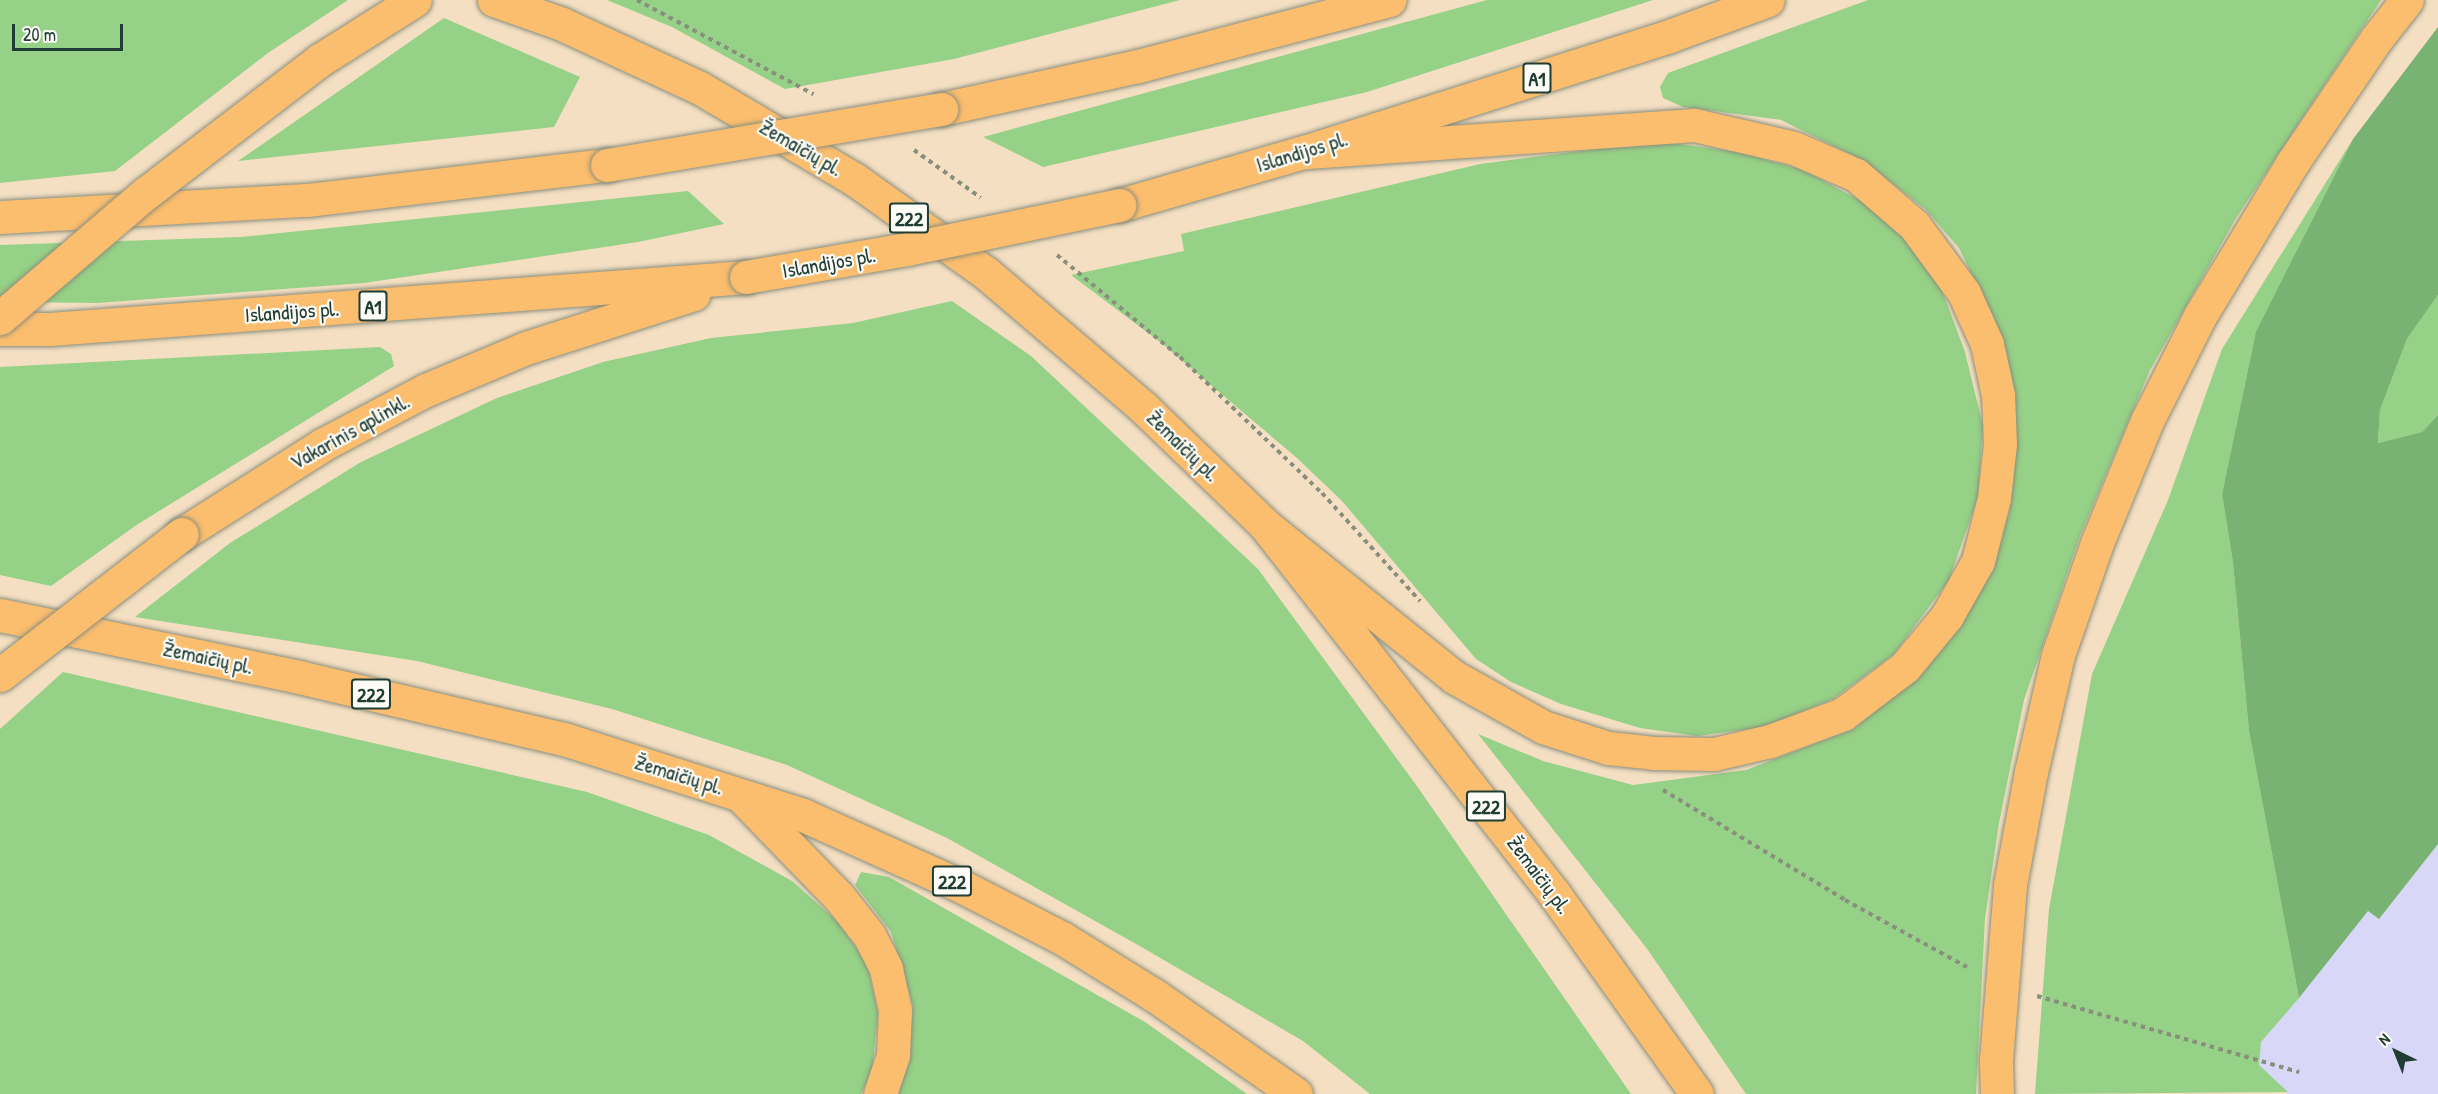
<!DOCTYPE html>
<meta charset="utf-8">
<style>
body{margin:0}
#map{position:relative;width:2438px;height:1094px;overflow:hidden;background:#f4dfc3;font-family:"Patrick Hand",sans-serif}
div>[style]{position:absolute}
.built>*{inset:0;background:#d8d7f8}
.green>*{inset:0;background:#95d186}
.forest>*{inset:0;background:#78b373}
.path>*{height:4px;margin-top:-2px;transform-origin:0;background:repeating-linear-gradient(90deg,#8a8e7c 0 4.5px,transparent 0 9px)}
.roads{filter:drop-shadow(0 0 2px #8a8e7c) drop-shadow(0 0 2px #8a8e7c)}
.highway>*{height:33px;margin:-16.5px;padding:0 16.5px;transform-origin:16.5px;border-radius:16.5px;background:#fbbd6e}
.bridges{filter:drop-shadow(0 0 2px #8a8e7c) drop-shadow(0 0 2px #8a8e7c)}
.highway-bridge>*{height:33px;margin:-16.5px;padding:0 16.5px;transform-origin:16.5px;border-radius:16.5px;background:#fbbd6e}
span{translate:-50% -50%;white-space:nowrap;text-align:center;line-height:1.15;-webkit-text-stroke:4.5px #fdfcf7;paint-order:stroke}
.shield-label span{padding:2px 4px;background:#fdfcf7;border:2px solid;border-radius:4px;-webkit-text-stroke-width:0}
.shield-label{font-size:20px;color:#1f3d34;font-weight:700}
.street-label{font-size:21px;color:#1f3d34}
.north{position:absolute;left:2366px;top:1022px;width:60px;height:60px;-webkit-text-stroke:4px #fdfcf7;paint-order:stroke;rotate:317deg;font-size:16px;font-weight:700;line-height:24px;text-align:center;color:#1f3d34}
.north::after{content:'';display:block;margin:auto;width:21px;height:27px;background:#1f3d34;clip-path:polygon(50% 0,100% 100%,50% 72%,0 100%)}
.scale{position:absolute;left:12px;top:24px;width:111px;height:27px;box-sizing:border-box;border:3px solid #1f3d34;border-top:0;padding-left:8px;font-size:18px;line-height:21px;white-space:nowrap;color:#1f3d34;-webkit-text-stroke:4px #fdfcf7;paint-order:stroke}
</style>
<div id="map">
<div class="built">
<div style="clip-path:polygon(2438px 844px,2438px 1094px,2287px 1094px,2259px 1066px,2261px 1042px,2368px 911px,2379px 919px)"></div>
</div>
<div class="green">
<div style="clip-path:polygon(0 0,348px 0,268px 53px,115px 171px,0 183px)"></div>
<div style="clip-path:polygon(607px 0,1180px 0,954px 59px,785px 89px,672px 27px)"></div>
<div style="clip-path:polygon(1487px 0,1653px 0,1367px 92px,1043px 167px,983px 137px)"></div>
<div style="clip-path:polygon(1868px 0,2381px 0,2236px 218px,2150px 370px,2080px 536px,2024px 700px,1999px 823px,1985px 918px,1976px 1094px,1746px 1094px,1648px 950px,1478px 734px,1543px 761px,1633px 785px,1746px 770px,1854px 729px,1911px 679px,1976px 599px,2009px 513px,2014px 406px,1998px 329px,1959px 248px,1925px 209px,1864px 161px,1781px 120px,1683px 107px,1663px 98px,1660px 87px,1668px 73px)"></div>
<div style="clip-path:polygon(444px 18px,580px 77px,554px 127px,238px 161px)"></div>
<div style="clip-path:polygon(2353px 139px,2256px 331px,2222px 494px,2233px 563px,2249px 731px,2299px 998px,2261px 1042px,2259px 1065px,2288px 1092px,2035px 1094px,2049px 909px,2092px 674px,2168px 500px,2222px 349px)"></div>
<div style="clip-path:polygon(1657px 141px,1738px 152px,1803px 170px,1867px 204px,1912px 246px,1943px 293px,1965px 352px,1983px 426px,1978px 497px,1949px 580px,1894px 654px,1833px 699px,1765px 727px,1697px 736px,1640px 728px,1561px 704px,1511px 682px,1476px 659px,1342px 501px,1297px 458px,1160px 342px,1071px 275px,1184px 251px,1181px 234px,1480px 164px)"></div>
<div style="clip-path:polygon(688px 191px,724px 224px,638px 242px,364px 283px,98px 303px,0 302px,0 245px,241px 237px)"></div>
<div style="clip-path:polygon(2438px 295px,2438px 415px,2422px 432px,2378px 443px,2380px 410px,2407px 339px)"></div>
<div style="clip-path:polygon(952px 301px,1031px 356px,1258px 569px,1419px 789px,1631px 1094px,1370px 1094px,1303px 1041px,1138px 945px,947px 838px,787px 765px,612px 709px,417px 661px,135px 617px,230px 543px,361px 462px,497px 398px,603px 362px,711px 338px,853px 323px)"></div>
<div style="clip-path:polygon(380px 347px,391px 354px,394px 366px,138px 524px,51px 586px,0 575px,0 367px)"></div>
<div style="clip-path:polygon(63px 672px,587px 792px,709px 835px,792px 881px,837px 921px,867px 963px,878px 1013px,872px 1072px,861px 1094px,0 1094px,0 729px)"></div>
<div style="clip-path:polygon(861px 872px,889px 877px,1145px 1022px,1247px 1094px,896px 1094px,906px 1069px,913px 1006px,891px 932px,855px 885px)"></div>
</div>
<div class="forest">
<div style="clip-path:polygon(2438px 27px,2438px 295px,2407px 339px,2380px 410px,2378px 443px,2422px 432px,2438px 415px,2438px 844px,2379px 919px,2368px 911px,2299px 998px,2249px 731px,2233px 563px,2222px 494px,2256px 331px,2353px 139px)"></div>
</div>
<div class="path">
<div style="left:637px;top:0;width:200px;rotate:28.1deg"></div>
<div style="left:914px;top:150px;width:82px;rotate:35.6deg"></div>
<div style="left:1057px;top:255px;width:160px;rotate:39.7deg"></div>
<div style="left:1180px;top:357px;width:197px;rotate:43.8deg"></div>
<div style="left:1322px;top:493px;width:146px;rotate:47.8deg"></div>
<div style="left:1663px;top:790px;width:213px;rotate:31.1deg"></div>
<div style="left:1845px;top:900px;width:139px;rotate:28.8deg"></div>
<div style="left:2037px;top:996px;width:273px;rotate:16.2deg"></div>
</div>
<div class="roads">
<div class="highway">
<div style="left:494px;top:0;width:72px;rotate:19.4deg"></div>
<div style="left:562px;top:24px;width:152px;rotate:24.9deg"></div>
<div style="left:700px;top:88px;width:179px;rotate:30.6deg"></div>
<div style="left:854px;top:179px;width:162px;rotate:35.5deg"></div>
<div style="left:986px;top:273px;width:208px;rotate:40.5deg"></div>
<div style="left:1144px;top:408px;width:168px;rotate:44deg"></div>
<div style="left:1265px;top:525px;width:470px;rotate:51.9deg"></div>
<div style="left:1555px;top:895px;width:244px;rotate:54.5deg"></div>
<div style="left:941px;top:109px;width:202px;rotate:-12.3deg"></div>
<div style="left:1138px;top:66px;width:260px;rotate:-14.7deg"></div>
<div style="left:1120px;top:205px;width:191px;rotate:-16.1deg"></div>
<div style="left:1304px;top:152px;width:383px;rotate:-17.6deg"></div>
<div style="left:1669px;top:36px;width:105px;rotate:-20deg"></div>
<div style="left:0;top:217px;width:308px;rotate:-3.2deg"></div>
<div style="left:308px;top:200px;width:301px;rotate:-6.7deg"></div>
<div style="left:0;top:329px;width:50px"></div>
<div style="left:50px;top:329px;width:698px;rotate:-4.27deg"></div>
<div style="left:1265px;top:525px;width:243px;rotate:38.8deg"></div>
<div style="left:1454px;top:677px;width:102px;rotate:29.3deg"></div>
<div style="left:1543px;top:727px;width:68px;rotate:17.9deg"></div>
<div style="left:1608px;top:748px;width:46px;rotate:6.2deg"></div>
<div style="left:1654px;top:753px;width:60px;rotate:1deg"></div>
<div style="left:1714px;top:754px;width:57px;rotate:-13.1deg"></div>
<div style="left:1770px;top:741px;width:78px;rotate:-20.3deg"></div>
<div style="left:1843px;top:714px;width:78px;rotate:-37.2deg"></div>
<div style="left:1905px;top:667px;width:66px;rotate:-50.5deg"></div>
<div style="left:1947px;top:616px;width:63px;rotate:-60.6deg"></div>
<div style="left:1978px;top:561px;width:65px;rotate:-75.7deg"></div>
<div style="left:1994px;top:498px;width:54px;rotate:-83.7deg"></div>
<div style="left:2000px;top:444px;width:49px;rotate:-92.3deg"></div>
<div style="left:1998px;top:395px;width:52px;rotate:-102.2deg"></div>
<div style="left:1987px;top:344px;width:56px;rotate:-114.3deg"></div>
<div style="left:1964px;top:293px;width:84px;rotate:-126.3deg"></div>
<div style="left:1914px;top:225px;width:77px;rotate:-139.2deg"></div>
<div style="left:1856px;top:175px;width:68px;rotate:-156.5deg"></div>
<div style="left:1794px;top:148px;width:103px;rotate:-167deg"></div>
<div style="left:1694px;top:125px;width:391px;rotate:176deg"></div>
<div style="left:182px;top:534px;width:166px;rotate:-32.4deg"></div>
<div style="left:322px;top:445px;width:118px;rotate:-27.9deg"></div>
<div style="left:426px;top:390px;width:108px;rotate:-22.8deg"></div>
<div style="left:526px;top:348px;width:176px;rotate:-17.8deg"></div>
<div style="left:0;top:615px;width:305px;rotate:11.7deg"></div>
<div style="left:299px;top:677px;width:272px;rotate:13.2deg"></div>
<div style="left:564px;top:739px;width:251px;rotate:17.6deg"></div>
<div style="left:803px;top:815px;width:175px;rotate:24.2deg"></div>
<div style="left:963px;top:887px;width:111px;rotate:27.3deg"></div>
<div style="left:1062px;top:938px;width:108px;rotate:31.8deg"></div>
<div style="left:1154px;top:995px;width:173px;rotate:34.9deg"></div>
<div style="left:741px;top:796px;width:141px;rotate:45.9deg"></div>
<div style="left:839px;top:897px;width:48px;rotate:51.7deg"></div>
<div style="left:869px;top:935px;width:38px;rotate:63deg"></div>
<div style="left:886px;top:969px;width:42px;rotate:77.6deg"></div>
<div style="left:895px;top:1010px;width:45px;rotate:92.5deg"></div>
<div style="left:893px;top:1055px;width:41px;rotate:108.4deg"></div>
<div style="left:1997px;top:1094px;width:34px;rotate:-92deg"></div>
<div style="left:1996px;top:1060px;width:176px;rotate:-85.4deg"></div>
<div style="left:2010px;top:885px;width:115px;rotate:-79.5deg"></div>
<div style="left:2031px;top:772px;width:120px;rotate:-77deg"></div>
<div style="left:2058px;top:655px;width:119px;rotate:-70.8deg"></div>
<div style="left:2097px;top:543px;width:132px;rotate:-67.7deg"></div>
<div style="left:2147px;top:421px;width:118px;rotate:-63.2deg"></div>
<div style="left:2200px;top:316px;width:180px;rotate:-58.9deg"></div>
<div style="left:2293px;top:162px;width:150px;rotate:-55.9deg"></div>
<div style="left:2377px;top:38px;width:48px;rotate:-51.7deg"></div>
</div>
</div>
<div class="bridges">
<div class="highway-bridge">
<div style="left:607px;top:165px;width:339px;rotate:-9.5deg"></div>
<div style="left:746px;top:277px;width:163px;rotate:-9.9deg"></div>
<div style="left:907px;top:249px;width:217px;rotate:-11.7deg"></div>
<div style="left:0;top:318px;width:192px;rotate:-40.6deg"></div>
<div style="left:146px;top:193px;width:219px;rotate:-37.4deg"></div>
<div style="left:320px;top:60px;width:112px;rotate:-32.3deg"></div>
<div style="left:0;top:675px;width:230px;rotate:-37.8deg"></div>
</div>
</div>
<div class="shield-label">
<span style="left:1537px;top:78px">A1</span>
<span style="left:909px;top:218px">222</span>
<span style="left:373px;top:306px">A1</span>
<span style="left:371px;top:694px">222</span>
<span style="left:1486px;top:806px">222</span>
<span style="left:952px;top:881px">222</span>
</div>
<div class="street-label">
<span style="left:801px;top:148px;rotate:30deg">Žemaičių pl.</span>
<span style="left:1302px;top:152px;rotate:-17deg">Islandijos pl.</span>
<span style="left:829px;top:263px;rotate:-10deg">Islandijos pl.</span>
<span style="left:292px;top:312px;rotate:-4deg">Islandijos pl.</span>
<span style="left:350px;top:432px;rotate:-29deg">Vakarinis aplinkl.</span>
<span style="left:1183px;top:446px;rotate:44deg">Žemaičių pl.</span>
<span style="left:208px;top:658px;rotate:12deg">Žemaičių pl.</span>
<span style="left:679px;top:775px;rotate:17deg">Žemaičių pl.</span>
<span style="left:1539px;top:875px;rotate:53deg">Žemaičių pl.</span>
</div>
<div class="north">N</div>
<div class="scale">20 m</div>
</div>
